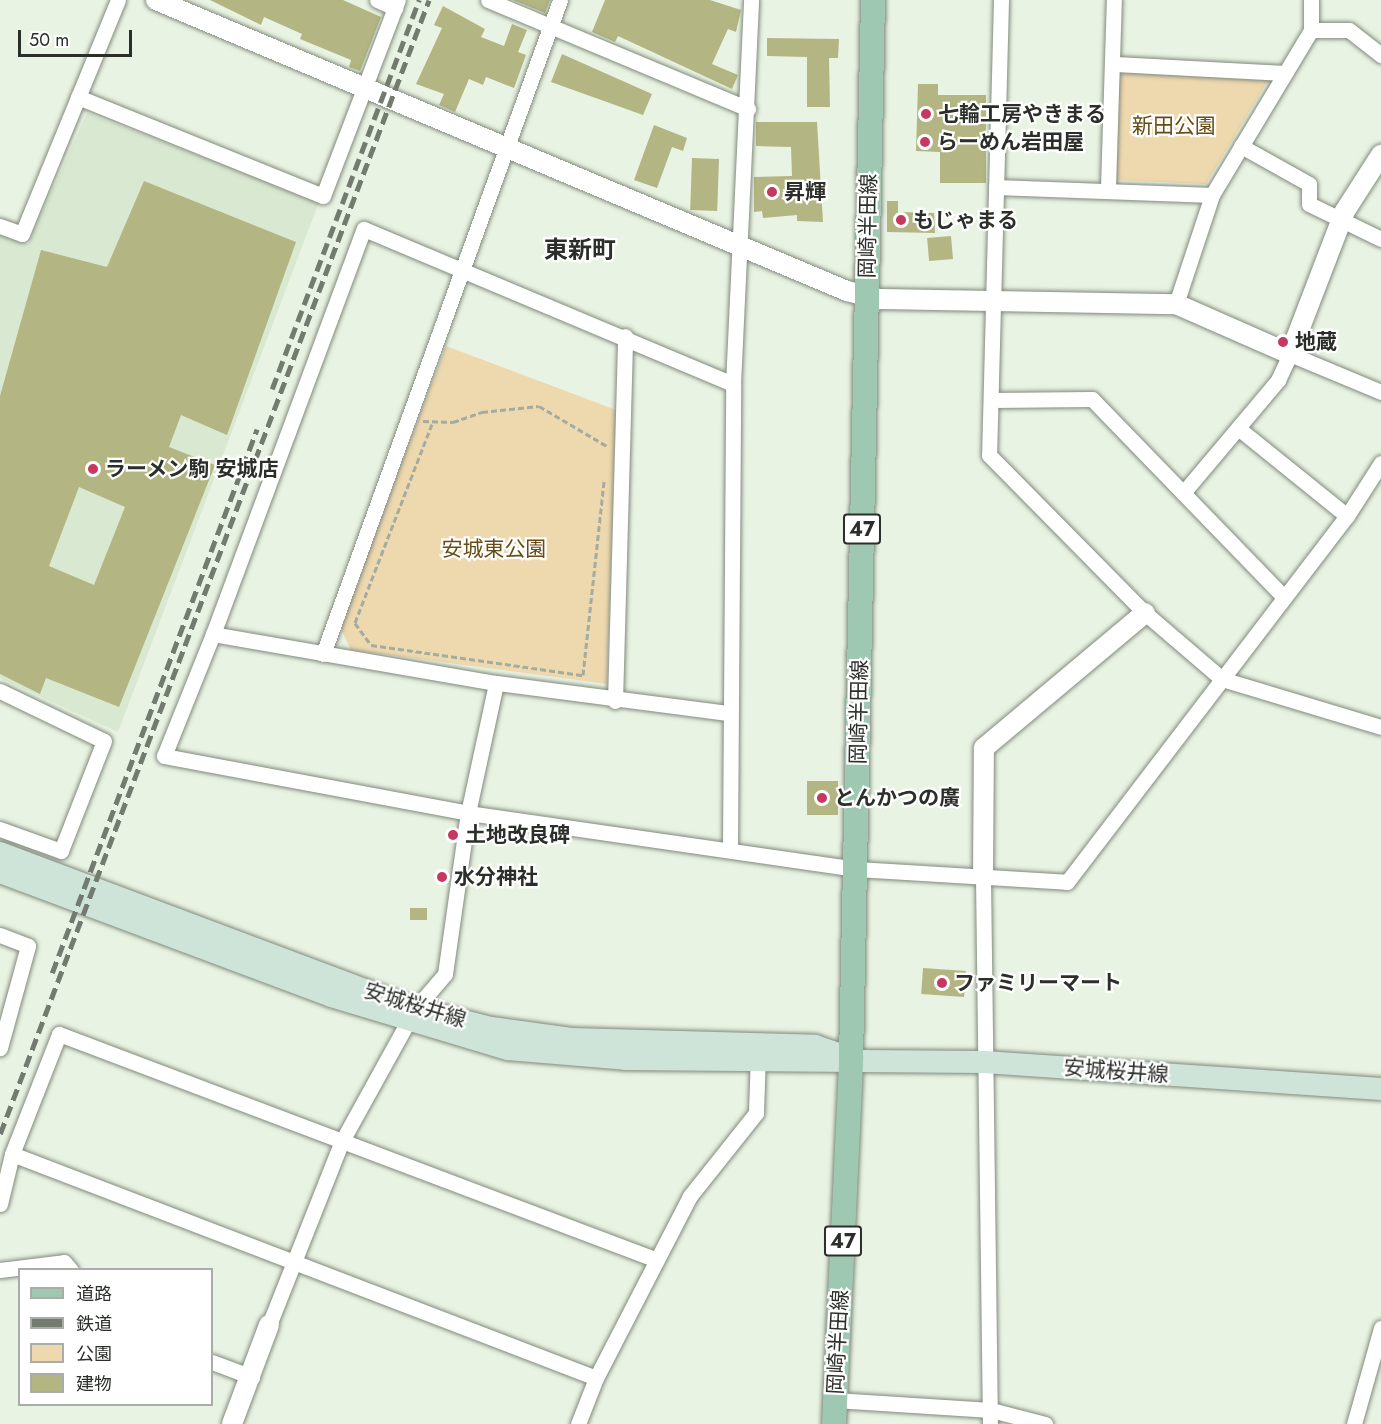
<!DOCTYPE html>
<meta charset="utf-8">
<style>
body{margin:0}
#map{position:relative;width:1381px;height:1424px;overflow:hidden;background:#e9f3e3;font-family:Jost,"Noto Sans JP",sans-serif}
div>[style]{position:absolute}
.built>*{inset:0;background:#d9e8d1}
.green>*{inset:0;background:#eed8ae}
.building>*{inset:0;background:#b3b582;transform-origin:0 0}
.path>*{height:3px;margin-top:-1.5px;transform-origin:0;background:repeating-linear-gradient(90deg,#a4ac9f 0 6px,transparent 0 9px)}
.roads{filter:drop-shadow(0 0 2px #818a7c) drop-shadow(0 0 2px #818a7c)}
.minor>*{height:15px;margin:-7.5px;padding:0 7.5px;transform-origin:7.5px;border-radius:7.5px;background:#fff}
.tertiary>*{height:20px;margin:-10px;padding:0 10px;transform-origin:10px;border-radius:10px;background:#fff}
.secondary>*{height:22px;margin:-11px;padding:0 11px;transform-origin:11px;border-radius:11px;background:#cfe4d9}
.primary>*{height:24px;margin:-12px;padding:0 12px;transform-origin:12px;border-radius:12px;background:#9fc8b2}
.rail>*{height:4.5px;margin-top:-2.25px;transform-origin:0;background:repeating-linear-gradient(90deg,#737a70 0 12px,transparent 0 18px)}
.dots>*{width:16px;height:16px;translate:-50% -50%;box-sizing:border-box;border:3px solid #fff;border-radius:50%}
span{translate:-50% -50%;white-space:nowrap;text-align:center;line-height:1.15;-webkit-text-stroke:4.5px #fff;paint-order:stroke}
.shield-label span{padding:2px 4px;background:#fff;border:2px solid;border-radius:4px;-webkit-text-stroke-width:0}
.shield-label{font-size:20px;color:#2b2f29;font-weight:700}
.poi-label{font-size:21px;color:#2b2f29;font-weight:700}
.left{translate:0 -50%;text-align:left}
.park-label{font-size:21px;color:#664d15}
.street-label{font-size:21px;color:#2b2f29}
.quarter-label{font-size:24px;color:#2b2f29;font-weight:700}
.legend{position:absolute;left:18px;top:1268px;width:195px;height:138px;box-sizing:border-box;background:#fff;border:2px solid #aaaca9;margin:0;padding:8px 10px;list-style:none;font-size:18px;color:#2b2f29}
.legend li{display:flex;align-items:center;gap:12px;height:30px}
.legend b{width:30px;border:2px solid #aaaca9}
.scale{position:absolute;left:18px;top:30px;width:114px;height:27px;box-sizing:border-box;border:3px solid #2b2f29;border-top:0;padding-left:8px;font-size:18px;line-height:21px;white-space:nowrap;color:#2b2f29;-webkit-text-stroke:4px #fff;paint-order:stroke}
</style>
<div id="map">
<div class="built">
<div style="clip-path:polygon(87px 113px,319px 202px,118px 732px,0 678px,0 234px,28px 244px)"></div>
</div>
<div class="green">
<div style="clip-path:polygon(1119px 68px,1272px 74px,1206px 184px,1116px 180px)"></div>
<div style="clip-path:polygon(446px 346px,616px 410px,607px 684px,351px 650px,340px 627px)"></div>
</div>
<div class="building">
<div style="clip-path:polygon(210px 0,343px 0,381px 17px,360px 71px,349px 67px,351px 60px,300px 39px,302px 34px,264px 17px,261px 25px)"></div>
<div style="clip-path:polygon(513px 0,550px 0,545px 13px)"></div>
<div style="clip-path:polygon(605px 0,710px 0,741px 10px,736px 32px,728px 29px,712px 64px,738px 75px,732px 89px,618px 36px,615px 42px,592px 32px)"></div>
<div style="clip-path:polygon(443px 6px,485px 29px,481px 37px,504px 46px,512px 24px,527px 30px,518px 52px,526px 55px,514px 88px,486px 77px,483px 85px,469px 79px,455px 112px,439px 105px,444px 94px,416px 84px,442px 28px,434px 25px)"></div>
<div style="clip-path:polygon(767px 38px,839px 39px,838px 58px,829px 58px,830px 107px,807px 107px,807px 57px,767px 56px)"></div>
<div style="clip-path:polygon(562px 54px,652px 94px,643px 115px,551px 82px)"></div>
<div style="clip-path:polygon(918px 84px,938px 84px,938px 95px,986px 95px,986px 183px,940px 183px,940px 152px,916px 151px)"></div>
<div style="clip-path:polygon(756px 122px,817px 122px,823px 222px,797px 221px,797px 215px,763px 218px,762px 211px,754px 212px,754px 177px,792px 176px,791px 147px,756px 146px)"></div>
<div style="clip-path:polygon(654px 125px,687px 138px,683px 151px,672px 147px,657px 188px,634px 180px)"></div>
<div style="left:692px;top:158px;width:27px;height:52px;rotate:2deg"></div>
<div style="clip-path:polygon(evenodd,144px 181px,296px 242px,227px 435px,181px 415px,169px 447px,215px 465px,119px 707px,46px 678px,40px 694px,0 674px,0 396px,41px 250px,107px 267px,144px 181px,79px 487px,125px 507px,94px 585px,49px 566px,79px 487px)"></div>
<div style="clip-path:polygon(887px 201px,898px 201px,898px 212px,934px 213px,935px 233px,887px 232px)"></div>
<div style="left:951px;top:236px;width:23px;height:24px;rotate:85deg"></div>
<div style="left:807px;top:781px;width:31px;height:34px"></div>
<div style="left:427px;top:908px;width:12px;height:17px;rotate:90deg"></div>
<div style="left:923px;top:968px;width:43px;height:26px;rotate:4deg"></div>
</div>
<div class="path">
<div style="left:423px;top:421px;width:30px;rotate:2deg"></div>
<div style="left:453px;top:422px;width:31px;rotate:-19deg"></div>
<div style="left:482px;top:412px;width:57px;rotate:-6deg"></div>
<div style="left:539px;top:406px;width:79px;rotate:30.5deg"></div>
<div style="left:432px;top:424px;width:213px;rotate:111.2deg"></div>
<div style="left:355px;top:623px;width:27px;rotate:54deg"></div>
<div style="left:371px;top:645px;width:214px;rotate:8.1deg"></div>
<div style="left:583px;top:675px;width:195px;rotate:-83.8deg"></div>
</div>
<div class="roads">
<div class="minor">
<div style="left:377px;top:0;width:20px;rotate:24deg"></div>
<div style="left:488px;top:0;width:282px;rotate:22.7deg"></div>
<div style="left:1001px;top:0;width:455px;rotate:91.5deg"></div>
<div style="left:989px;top:455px;width:222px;rotate:45.4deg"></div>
<div style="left:1145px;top:613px;width:101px;rotate:40.6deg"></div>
<div style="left:1222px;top:679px;width:166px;rotate:16.8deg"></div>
<div style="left:1311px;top:30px;width:38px"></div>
<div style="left:1349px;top:30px;width:41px;rotate:38deg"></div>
<div style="left:1115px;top:64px;width:170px;rotate:3deg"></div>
<div style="left:78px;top:97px;width:264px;rotate:22deg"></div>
<div style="left:323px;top:196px;width:210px;rotate:-69.1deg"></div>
<div style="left:1241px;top:146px;width:78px;rotate:29.2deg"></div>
<div style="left:1309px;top:184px;width:20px;rotate:90deg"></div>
<div style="left:1309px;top:204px;width:80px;rotate:25.9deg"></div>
<div style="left:996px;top:187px;width:216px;rotate:2.1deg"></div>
<div style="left:1108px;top:187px;width:187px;rotate:-88.2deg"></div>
<div style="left:0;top:226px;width:23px;rotate:20deg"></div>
<div style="left:22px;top:234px;width:253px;rotate:-67.7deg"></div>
<div style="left:1176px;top:304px;width:115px;rotate:-71.7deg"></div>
<div style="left:1212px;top:195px;width:192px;rotate:-59deg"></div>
<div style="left:1311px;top:30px;width:30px;rotate:-90deg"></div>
<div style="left:991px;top:400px;width:101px;rotate:-0.6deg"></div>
<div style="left:1092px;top:399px;width:276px;rotate:45.9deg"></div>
<div style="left:1238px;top:428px;width:140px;rotate:38.9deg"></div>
<div style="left:1183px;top:493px;width:148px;rotate:-49.9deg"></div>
<div style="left:1278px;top:380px;width:29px;rotate:-65deg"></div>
<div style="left:1290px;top:354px;width:99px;rotate:22.7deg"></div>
<div style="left:213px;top:634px;width:432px;rotate:-69.6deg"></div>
<div style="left:364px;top:229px;width:400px;rotate:22.8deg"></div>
<div style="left:323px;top:654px;width:696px;rotate:-70.08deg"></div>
<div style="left:0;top:691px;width:115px;rotate:25.7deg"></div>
<div style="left:104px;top:741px;width:118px;rotate:111.4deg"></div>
<div style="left:61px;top:851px;width:65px;rotate:-160.2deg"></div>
<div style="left:615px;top:701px;width:365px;rotate:-88.4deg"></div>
<div style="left:728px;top:713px;width:234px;rotate:-172.6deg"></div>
<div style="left:496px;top:683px;width:287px;rotate:-170.2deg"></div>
<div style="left:213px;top:634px;width:131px;rotate:111.9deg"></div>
<div style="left:164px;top:756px;width:309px;rotate:10.6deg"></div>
<div style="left:468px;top:813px;width:392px;rotate:8.2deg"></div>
<div style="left:856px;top:869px;width:211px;rotate:3.5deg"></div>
<div style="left:1067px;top:882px;width:461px;rotate:-52.6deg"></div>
<div style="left:1347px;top:516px;width:63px;rotate:-57.3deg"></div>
<div style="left:730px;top:848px;width:464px;rotate:-89.6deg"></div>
<div style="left:733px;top:384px;width:384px;rotate:-87.3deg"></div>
<div style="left:983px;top:877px;width:547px;rotate:89.27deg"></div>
<div style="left:0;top:935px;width:30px;rotate:21deg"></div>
<div style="left:28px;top:946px;width:106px;rotate:105.4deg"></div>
<div style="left:12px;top:1154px;width:625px;rotate:20.98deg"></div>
<div style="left:0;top:1204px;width:51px;rotate:-76.5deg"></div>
<div style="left:12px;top:1154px;width:129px;rotate:-68.6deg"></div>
<div style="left:59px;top:1034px;width:639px;rotate:20.7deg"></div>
<div style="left:0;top:1270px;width:64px;rotate:-7.1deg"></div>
<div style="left:64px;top:1262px;width:11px;rotate:49deg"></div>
<div style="left:269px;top:1325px;width:198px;rotate:-68.4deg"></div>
<div style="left:342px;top:1141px;width:151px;rotate:-61.1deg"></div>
<div style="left:415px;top:1009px;width:46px;rotate:-49.4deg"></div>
<div style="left:445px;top:974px;width:163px;rotate:-81.9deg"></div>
<div style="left:468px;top:813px;width:133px;rotate:-77.8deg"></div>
<div style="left:212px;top:1362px;width:43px;rotate:20.6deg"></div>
<div style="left:835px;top:1400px;width:156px;rotate:3.7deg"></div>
<div style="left:991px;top:1410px;width:56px;rotate:14.5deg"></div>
<div style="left:578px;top:1424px;width:49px;rotate:-68.6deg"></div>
<div style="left:596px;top:1378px;width:205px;rotate:-62.7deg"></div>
<div style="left:690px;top:1196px;width:106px;rotate:-51.5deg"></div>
<div style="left:756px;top:1113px;width:60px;rotate:-88.1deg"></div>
<div style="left:1354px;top:1424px;width:100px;rotate:-74.3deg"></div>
</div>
<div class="tertiary">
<div style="left:156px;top:0;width:750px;rotate:22.84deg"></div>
<div style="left:847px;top:291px;width:34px;rotate:14deg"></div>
<div style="left:880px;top:299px;width:296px;rotate:1deg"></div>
<div style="left:1176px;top:304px;width:124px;rotate:23.7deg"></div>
<div style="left:1290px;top:354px;width:153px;rotate:-69deg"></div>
<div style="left:1345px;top:211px;width:67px;rotate:-57.3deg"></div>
<div style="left:983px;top:877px;width:129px;rotate:-89.6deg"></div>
<div style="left:984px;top:748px;width:210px;rotate:-40deg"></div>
<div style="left:232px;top:1424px;width:106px;rotate:-69.5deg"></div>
</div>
<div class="secondary">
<div style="left:0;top:853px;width:443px;rotate:20.6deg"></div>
<div style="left:415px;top:1009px;width:78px;rotate:14deg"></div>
<div style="left:491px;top:1028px;width:81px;rotate:7.8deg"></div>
<div style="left:571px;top:1039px;width:244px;rotate:1.6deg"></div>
<div style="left:815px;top:1046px;width:34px;rotate:19deg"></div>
<div style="left:0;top:872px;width:353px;rotate:20.5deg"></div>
<div style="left:331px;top:996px;width:185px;rotate:16.7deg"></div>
<div style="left:508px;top:1049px;width:118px;rotate:4.8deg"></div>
<div style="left:626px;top:1059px;width:358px;rotate:0.5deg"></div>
<div style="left:984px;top:1062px;width:398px;rotate:3.9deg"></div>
</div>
<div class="primary">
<div style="left:834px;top:1424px;width:365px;rotate:-87.3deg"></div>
<div style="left:851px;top:1059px;width:1059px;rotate:-88.81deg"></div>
</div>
</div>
<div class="rail">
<div style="left:272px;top:389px;width:416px;rotate:-69.3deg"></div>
<div style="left:52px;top:973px;width:581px;rotate:-69.35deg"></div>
<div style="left:0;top:1134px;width:1212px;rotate:-69.28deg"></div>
</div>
<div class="dots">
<div style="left:926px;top:114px;background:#c73860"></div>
<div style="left:925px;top:142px;background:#c73860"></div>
<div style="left:772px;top:192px;background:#c73860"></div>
<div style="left:901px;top:220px;background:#c73860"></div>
<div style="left:1283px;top:342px;background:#c73860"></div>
<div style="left:93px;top:469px;background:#c73860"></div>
<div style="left:822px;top:798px;background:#c73860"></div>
<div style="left:453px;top:835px;background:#c73860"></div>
<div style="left:442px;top:877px;background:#c73860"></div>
<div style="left:942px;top:983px;background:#c73860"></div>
</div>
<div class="shield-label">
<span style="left:862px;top:529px">47</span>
<span style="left:843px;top:1241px">47</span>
</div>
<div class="poi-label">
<span class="left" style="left:938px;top:114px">七輪工房やきまる</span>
<span class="left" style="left:937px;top:142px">らーめん岩田屋</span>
<span class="left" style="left:784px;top:192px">昇輝</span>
<span class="left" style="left:913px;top:220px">もじゃまる</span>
<span class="left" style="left:1295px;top:342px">地蔵</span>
<span class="left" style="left:105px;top:469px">ラーメン駒 安城店</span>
<span class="left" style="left:834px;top:798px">とんかつの廣</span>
<span class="left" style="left:465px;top:835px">土地改良碑</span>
<span class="left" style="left:454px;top:877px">水分神社</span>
<span class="left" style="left:954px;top:983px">ファミリーマート</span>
</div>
<div class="park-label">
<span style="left:1174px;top:126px">新田公園</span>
<span style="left:494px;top:549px">安城東公園</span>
</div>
<div class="street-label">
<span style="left:868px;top:226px;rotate:-89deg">岡崎半田線</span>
<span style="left:859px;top:712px;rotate:-89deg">岡崎半田線</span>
<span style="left:415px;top:1005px;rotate:17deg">安城桜井線</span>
<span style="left:1116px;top:1071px;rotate:4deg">安城桜井線</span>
<span style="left:838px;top:1342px;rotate:-87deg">岡崎半田線</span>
</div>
<div class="quarter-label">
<span style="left:580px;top:250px">東新町</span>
</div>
<ul class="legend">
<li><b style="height:8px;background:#9fc8b2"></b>道路</li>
<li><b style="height:8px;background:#737a70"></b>鉄道</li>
<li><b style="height:16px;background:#eed8ae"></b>公園</li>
<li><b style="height:16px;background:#b3b582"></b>建物</li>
</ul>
<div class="scale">50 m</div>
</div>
